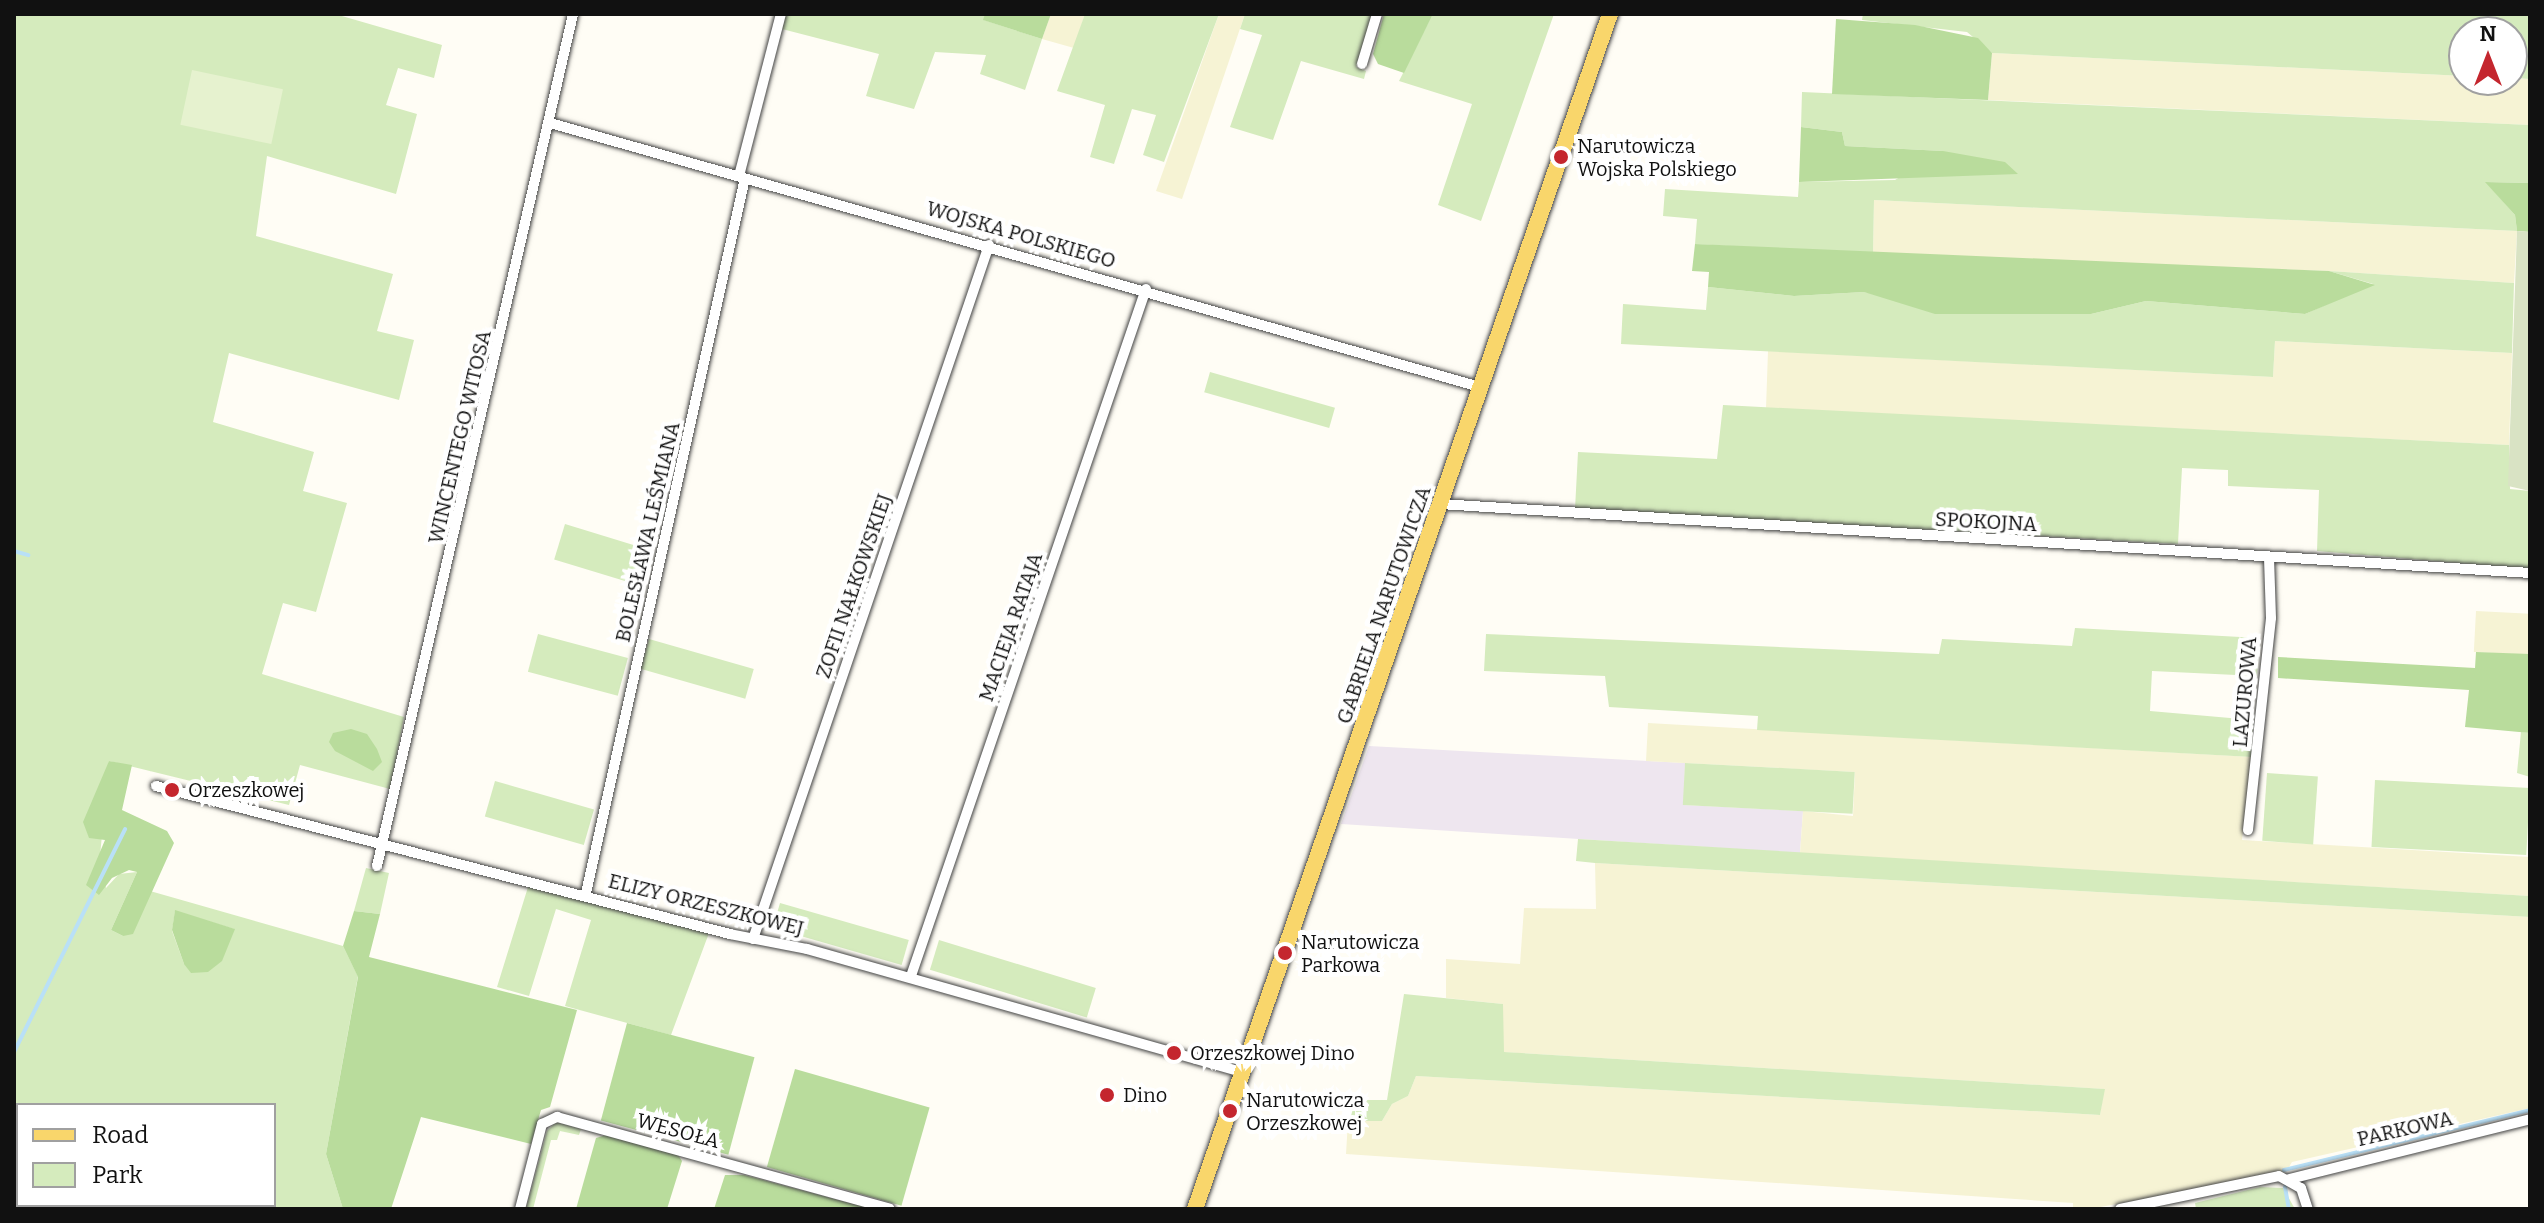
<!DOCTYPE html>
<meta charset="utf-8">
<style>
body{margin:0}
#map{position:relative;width:2544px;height:1223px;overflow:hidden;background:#fffdf5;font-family:Bitter,serif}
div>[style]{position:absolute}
.industrial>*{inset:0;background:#eee6ef}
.farmland>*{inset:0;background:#f6f3d4;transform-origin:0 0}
.green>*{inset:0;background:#d5ebbd;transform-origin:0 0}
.forest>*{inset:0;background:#b9dc9c;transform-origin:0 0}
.cemetery>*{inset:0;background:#d9e3c4}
.pitch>*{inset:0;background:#e6f2cf;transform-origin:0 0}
.stream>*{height:4px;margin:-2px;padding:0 2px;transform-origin:2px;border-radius:2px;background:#b9e0f7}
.roads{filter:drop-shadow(0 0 2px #444) drop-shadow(0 0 2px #444)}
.minor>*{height:10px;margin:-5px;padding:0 5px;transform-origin:5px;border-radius:5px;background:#fff}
.primary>*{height:16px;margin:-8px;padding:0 8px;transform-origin:8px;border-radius:8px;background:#f9d66b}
.dots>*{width:22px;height:22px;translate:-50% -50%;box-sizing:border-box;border:4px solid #fff;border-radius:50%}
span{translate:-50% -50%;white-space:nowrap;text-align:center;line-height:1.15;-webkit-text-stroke:8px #fff;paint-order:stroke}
.poi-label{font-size:20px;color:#111}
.left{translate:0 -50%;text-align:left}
.street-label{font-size:20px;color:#111}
.frame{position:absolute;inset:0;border:16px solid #111;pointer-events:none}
.legend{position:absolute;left:16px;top:1103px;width:260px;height:104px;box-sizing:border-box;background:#fff;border:2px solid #a0a0a0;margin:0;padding:10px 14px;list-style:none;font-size:24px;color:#111}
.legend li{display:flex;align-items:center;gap:16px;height:40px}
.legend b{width:40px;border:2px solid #a0a0a0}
.north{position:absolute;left:2448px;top:16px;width:80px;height:80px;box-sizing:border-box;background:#fff;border:2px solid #a0a0a0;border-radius:50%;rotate:0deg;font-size:22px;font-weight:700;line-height:32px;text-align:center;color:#111}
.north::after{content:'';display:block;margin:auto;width:28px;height:36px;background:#c4262e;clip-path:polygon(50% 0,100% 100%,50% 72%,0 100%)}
</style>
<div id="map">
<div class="industrial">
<div style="clip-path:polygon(1369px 746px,1685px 763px,1684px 805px,1803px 811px,1800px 853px,1341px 824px)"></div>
</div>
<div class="farmland">
<div style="clip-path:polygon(1051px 14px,1085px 14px,1074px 48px,1042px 39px)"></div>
<div style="clip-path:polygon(1219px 14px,1245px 14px,1182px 199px,1156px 191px)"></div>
<div style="clip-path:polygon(1992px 53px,2464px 76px,2464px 80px,2530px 79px,2530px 125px,1988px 100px)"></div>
<div style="clip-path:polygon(1874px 200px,2517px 231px,2514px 283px,2329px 271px,1873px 254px)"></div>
<div style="clip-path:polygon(2275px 341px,2512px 353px,2509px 445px,1766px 408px,1768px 351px,2273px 377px)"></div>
<div style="left:2476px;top:611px;width:54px;height:41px;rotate:3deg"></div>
<div style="clip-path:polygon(1648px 723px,2252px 757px,2242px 840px,2530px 857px,2530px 896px,1800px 853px,1803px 811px,1853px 816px,1855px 772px,1646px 761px)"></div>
<div style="clip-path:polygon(1595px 863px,2530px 917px,2530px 1108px,2292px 1162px,2286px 1172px,2090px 1209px,2073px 1209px,2073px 1203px,1346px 1154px,1348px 1121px,1382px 1121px,1392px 1104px,1408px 1096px,1416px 1076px,2100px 1115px,2104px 1089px,1503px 1052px,1503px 1004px,1446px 998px,1446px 959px,1520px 964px,1524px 908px,1596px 909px)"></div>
</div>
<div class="green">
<div style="clip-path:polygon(evenodd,14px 14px,335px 14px,442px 45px,434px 78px,398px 68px,386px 105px,417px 114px,396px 194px,267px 156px,256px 236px,393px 274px,377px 331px,414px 340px,399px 400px,229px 353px,213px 422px,314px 452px,303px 491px,347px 503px,316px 612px,283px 603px,262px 674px,404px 717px,390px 789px,300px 765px,289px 805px,109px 761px,100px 856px,106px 888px,119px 874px,137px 872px,111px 930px,123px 936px,150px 891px,343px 946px,358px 976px,326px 1154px,343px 1209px,14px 1209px,14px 14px,175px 911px,234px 929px,184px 964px,172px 931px,175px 911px,14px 14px,18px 1105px,274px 1105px,274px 1205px,18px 1205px,18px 1105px)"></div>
<div style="clip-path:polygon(786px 14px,985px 14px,984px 20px,1042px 39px,1025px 90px,980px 74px,986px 55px,935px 52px,914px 109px,866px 96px,879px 54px,782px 29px)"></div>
<div style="clip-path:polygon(1085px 14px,1219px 14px,1164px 162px,1143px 155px,1156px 115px,1132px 109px,1114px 164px,1090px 157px,1105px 105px,1057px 91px)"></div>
<div style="clip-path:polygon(1245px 14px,1374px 14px,1356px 67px,1366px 71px,1364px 79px,1301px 61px,1273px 140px,1230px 127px,1262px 35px,1240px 29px)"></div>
<div style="clip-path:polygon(1433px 14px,1554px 14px,1481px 221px,1438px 205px,1472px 104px,1399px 81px)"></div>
<div style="clip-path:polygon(1863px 14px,2530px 14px,2530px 79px,2512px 78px,2512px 32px,2464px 32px,2464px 76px,1992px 53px,1967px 32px,1862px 20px)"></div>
<div style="clip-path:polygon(1802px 92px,2530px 125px,2530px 183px,2486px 182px,2515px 215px,2517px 231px,1874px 200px,1873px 254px,1695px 244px,1697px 219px,1663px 216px,1665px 189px,1798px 197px,1799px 182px,1895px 180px,1943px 151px,1845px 146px,1842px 132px,1801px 127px)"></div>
<div style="clip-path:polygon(2329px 271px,2514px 283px,2512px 353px,2275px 341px,2273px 377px,1621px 344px,1623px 304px,1706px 310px,1708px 287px,1794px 296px,1864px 292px,2001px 312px,2091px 314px,2146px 301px,2305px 314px,2373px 284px)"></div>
<div style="left:1210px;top:372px;width:130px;height:21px;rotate:16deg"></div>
<div style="clip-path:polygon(1723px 405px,2509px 445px,2510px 489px,2530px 491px,2530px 569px,2317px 551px,2319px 490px,2228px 486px,2228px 470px,2182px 468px,2178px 544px,1575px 509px,1578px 452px,1717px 459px)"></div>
<div style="left:565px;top:524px;width:92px;height:37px;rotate:17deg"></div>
<div style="clip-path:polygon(2075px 628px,2259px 638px,2257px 676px,2152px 671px,2150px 711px,2253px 720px,2252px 757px,1757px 730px,1758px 716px,1609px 707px,1605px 676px,1484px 671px,1486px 634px,1939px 654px,1942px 639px,2072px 646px)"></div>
<div style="left:538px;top:634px;width:93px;height:39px;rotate:15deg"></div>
<div style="left:649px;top:639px;width:109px;height:31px;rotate:16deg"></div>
<div style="clip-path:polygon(2521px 732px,2530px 733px,2530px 777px,2517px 773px)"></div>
<div style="left:1685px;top:763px;width:170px;height:42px;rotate:3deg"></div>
<div style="left:2267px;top:773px;width:51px;height:68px;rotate:4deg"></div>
<div style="left:2375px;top:780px;width:155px;height:67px;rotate:3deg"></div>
<div style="left:495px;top:781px;width:103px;height:37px;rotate:16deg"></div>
<div style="clip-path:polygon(1578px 839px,2530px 896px,2530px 917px,1595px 863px,1576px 861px)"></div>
<div style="clip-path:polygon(366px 868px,389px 873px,380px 914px,354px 911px)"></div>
<div style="clip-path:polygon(528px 887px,709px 933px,671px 1035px,565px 1006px,591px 920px,556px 909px,529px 996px,497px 987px)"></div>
<div style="left:780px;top:903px;width:134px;height:26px;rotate:16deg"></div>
<div style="left:939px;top:940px;width:164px;height:31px;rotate:17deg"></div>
<div style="clip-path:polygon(1404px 994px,1503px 1004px,1504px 1052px,2105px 1089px,2100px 1115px,1416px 1076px,1408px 1096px,1392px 1104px,1382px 1121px,1348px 1121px,1349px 1100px,1387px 1100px)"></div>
<div style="clip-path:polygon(556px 1122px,581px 1129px,579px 1135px,560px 1131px,557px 1140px,551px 1140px,533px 1209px,526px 1209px,547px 1131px)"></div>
<div style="clip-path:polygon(2260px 1187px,2283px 1188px,2295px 1209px,2196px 1209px,2195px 1203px)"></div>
</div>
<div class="forest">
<div style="clip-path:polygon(985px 14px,1051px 14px,1042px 39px,983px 20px)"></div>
<div style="clip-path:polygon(1384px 14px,1433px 14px,1404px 73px,1378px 64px,1373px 54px)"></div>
<div style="clip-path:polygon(1836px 19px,1915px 25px,1978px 38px,1992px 53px,1988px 100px,1832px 94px)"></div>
<div style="clip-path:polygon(1801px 127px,1842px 132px,1845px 146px,1943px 151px,2005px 162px,2018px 174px,1799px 182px)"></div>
<div style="clip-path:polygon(2485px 182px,2530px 183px,2530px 232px,2517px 231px,2515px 215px)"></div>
<div style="clip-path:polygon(1695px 244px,2329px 271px,2375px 285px,2305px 314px,2146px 301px,2091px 314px,1935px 314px,1864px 292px,1794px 296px,1708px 287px,1709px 272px,1692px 271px)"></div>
<div style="clip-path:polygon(2476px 652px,2530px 654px,2530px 733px,2465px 727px,2469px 690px,2278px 678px,2278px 657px,2475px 668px)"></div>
<div style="clip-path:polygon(351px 729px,367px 734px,377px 749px,382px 762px,373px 771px,335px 751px,329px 742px,333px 733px)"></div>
<div style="clip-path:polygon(109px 761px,132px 765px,122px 810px,167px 831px,174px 843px,133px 934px,123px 936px,111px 930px,137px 872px,129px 870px,112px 878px,99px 895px,86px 885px,105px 840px,89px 838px,83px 822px)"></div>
<div style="clip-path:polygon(175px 910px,235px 929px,222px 961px,208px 972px,191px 973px,184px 964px,172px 930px)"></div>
<div style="clip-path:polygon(354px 911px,380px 914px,369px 957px,577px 1010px,550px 1107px,541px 1110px,531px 1144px,421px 1117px,391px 1209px,343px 1209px,326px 1154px,358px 977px,343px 946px)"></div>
<div style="left:627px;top:1023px;width:132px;height:101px;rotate:15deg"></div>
<div style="left:795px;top:1069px;width:140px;height:102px;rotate:16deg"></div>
<div style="clip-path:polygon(606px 1135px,678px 1155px,682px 1161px,667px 1209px,576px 1209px,596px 1138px)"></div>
<div style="clip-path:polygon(725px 1175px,744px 1175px,872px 1209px,714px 1209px)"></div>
</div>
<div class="cemetery">
<div style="clip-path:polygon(2517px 231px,2530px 232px,2530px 491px,2508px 486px)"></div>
</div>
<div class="pitch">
<div style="left:192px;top:70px;width:93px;height:56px;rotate:12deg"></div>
</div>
<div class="stream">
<div style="left:14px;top:551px;width:15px;rotate:16deg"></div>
<div style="left:14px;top:1052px;width:249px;rotate:-63.5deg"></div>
<div style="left:2284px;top:1170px;width:253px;rotate:-13.7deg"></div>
<div style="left:2285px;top:1187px;width:22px;rotate:80deg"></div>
</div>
<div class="roads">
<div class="minor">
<div style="left:1362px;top:64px;width:52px;rotate:-73.3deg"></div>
<div style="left:550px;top:123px;width:967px;rotate:15.85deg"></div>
<div style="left:739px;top:176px;width:167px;rotate:-75.5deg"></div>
<div style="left:1440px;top:504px;width:1092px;rotate:3.62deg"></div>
<div style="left:156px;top:786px;width:593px;rotate:14.46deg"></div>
<div style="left:730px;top:934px;width:78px;rotate:11deg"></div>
<div style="left:807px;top:949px;width:454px;rotate:15.8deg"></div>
<div style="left:2248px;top:830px;width:213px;rotate:-83.8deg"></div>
<div style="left:2271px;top:618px;width:61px;rotate:-91.9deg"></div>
<div style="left:377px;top:866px;width:874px;rotate:-77.04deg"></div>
<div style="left:586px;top:893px;width:732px;rotate:-77.46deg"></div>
<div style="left:753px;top:939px;width:733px;rotate:-71.22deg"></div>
<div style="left:911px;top:976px;width:726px;rotate:-71.12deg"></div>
<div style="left:2290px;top:1179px;width:247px;rotate:-14deg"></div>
<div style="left:520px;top:1209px;width:88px;rotate:-75.5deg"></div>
<div style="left:542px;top:1124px;width:17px;rotate:-25deg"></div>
<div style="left:557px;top:1117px;width:345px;rotate:15.4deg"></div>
<div style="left:2120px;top:1209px;width:162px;rotate:-11.7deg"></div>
<div style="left:2279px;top:1176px;width:25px;rotate:29deg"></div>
<div style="left:2301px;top:1188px;width:22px;rotate:72deg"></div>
</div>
<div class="primary">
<div style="left:1195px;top:1209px;width:1265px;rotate:-70.85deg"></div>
</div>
</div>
<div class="dots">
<div style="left:1561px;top:157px;background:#c4262e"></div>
<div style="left:172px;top:790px;background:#c4262e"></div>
<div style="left:1285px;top:953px;background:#c4262e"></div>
<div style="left:1174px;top:1053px;background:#c4262e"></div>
<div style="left:1107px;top:1095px;background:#c4262e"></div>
<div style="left:1230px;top:1111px;background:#c4262e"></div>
</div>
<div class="poi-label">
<span class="left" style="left:1577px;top:158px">Narutowicza<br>Wojska Polskiego</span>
<span class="left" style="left:188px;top:790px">Orzeszkowej</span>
<span class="left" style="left:1301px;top:954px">Narutowicza<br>Parkowa</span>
<span class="left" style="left:1190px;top:1053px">Orzeszkowej Dino</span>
<span class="left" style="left:1123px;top:1095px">Dino</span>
<span class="left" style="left:1246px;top:1112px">Narutowicza<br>Orzeszkowej</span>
</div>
<div class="street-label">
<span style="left:1021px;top:235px;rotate:16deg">WOJSKA POLSKIEGO</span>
<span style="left:460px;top:437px;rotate:-77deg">WINCENTEGO WITOSA</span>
<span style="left:1986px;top:522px;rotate:3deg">SPOKOJNA</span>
<span style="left:648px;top:532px;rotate:-77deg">BOLESŁAWA LEŚMIANA</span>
<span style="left:854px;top:586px;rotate:-71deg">ZOFII NAŁKOWSKIEJ</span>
<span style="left:1384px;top:605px;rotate:-71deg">GABRIELA NARUTOWICZA</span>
<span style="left:1011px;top:627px;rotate:-71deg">MACIEJA RATAJA</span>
<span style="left:2245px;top:692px;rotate:-85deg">LAZUROWA</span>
<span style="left:706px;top:905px;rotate:14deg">ELIZY ORZESZKOWEJ</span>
<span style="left:2405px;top:1129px;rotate:-13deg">PARKOWA</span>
<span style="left:678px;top:1131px;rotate:15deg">WESOŁA</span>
</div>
<div class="frame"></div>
<ul class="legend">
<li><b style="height:10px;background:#f9d66b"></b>Road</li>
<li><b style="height:22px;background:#d5ebbd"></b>Park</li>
</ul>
<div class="north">N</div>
</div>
